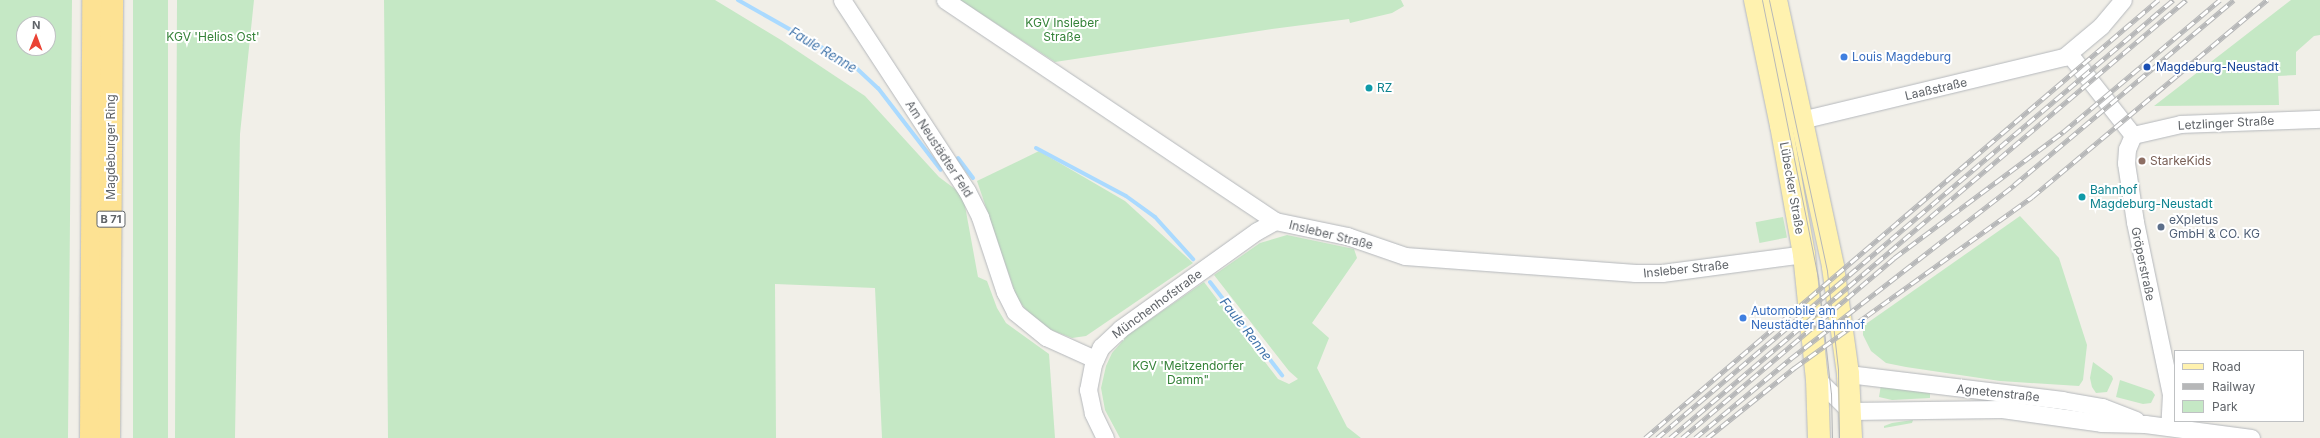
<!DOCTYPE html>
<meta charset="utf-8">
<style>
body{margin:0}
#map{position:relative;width:2320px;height:438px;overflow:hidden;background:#f1efe8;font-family:Inter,sans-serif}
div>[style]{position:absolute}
.green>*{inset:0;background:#c5e8c5;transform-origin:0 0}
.stream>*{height:4px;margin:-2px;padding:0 2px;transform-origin:2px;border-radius:2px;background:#aadaff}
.roads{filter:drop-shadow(0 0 1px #b5b8bc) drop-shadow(0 0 1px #b5b8bc)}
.minor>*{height:17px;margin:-8.5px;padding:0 8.5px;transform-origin:8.5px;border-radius:8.5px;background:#fff}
.major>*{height:22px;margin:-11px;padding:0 11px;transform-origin:11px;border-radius:11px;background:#fff2af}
.highway>*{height:22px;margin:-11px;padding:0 11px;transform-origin:11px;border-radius:11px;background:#fde293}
.tram>*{height:1px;margin:-0.5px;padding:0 0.5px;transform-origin:0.5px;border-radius:0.5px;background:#b6b7b8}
.rail>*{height:4.5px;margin-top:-2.25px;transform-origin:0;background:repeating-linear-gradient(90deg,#fff 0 9px,#b6b7b8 0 18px);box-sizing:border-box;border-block:1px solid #b6b7b8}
.dots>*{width:11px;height:11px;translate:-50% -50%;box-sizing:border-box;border:2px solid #fff;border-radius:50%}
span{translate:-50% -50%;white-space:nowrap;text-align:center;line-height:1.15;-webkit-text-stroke:4px #fff;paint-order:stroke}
.shield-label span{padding:1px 3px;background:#fff;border:1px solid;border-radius:3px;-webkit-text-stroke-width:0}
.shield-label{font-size:11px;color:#5f6368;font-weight:700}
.park-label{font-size:12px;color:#348238}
.shop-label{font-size:12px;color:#366cbe}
.left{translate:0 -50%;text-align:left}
.transit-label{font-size:12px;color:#164399}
.culture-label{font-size:12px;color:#0d838f}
.street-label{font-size:12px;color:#5f6368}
.education-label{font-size:12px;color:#785e54}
.service-label{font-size:12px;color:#4e5e75}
.water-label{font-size:13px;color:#4174aa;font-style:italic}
.legend{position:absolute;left:2174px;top:350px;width:130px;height:72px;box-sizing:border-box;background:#fff;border:1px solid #bfc1c3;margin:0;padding:5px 7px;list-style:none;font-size:12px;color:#5f6368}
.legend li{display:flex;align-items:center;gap:8px;height:20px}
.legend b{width:20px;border:1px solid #bfc1c3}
.north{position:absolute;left:16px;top:16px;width:40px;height:40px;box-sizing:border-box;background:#fff;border:1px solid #bfc1c3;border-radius:50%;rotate:1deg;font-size:11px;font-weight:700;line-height:16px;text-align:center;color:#5f6368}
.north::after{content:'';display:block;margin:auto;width:14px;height:18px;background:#ea4335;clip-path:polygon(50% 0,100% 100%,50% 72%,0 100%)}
</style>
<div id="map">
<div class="green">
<div style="clip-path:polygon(evenodd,0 0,72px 0,68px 438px,0 438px,0 0,24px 24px,48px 24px,48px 48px,24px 48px,24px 24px)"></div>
<div style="left:133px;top:0;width:35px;height:438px"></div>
<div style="clip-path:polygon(177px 0,254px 0,240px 134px,235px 438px,175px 438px)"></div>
<div style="clip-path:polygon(384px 0,715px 0,781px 40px,865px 96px,939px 177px,963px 195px,978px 277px,987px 281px,997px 308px,1006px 323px,1049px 354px,1055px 438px,882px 438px,875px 288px,775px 284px,776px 438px,388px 438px)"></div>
<div style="clip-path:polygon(960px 0,1401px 0,1404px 6px,1392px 13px,1350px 23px,1349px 19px,1272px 29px,1055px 62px)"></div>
<div style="clip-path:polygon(2291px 0,2320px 0,2320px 35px,2314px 36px,2296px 52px,2296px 75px,2278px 76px,2279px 105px,2154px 106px)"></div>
<div style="clip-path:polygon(1039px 151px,1125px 201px,1193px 263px,1086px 336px,1072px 338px,1051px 330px,1026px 310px,1017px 298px,977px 181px)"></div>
<div style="clip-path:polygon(2020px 216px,2059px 258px,2087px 345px,2083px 380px,2079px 386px,2000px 381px,1906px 367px,1886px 363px,1871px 351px,1863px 335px,1863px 326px)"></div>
<div style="left:1783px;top:217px;width:21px;height:28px;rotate:79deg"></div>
<div style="clip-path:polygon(1287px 235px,1354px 249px,1357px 258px,1312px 323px,1329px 338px,1317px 368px,1347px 427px,1361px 438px,1120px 438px,1105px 410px,1101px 388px,1106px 366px,1112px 353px,1128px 335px,1204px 282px,1278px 379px,1289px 384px,1298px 379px,1289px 371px,1214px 275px,1260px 243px)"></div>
<div style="clip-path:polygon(2093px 362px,2112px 376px,2113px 379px,2107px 392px,2096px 393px,2092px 387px,2090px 378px)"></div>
<div style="clip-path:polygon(2120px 380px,2152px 391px,2155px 395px,2151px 403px,2143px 404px,2116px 397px)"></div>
<div style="clip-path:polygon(1881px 385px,1930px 393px,1930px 398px,1892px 400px,1879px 397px)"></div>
<div style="clip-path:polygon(1913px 420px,1912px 423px,1884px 428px,1884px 426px,1892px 423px)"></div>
</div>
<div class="stream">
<div style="left:738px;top:0;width:132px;rotate:29.5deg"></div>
<div style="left:853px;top:65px;width:34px;rotate:43deg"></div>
<div style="left:878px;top:88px;width:103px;rotate:52.5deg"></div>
<div style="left:1036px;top:148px;width:102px;rotate:28.1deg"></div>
<div style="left:1126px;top:196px;width:36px;rotate:36deg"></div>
<div style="left:1155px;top:217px;width:57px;rotate:47.9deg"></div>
<div style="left:958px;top:158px;width:25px;rotate:53deg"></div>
<div style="left:1210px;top:282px;width:118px;rotate:52.3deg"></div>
</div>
<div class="roads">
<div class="minor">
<div style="left:842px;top:0;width:228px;rotate:56.8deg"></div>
<div style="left:967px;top:191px;width:29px;rotate:63deg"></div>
<div style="left:980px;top:217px;width:79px;rotate:71.6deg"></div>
<div style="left:1005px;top:292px;width:22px;rotate:63deg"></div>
<div style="left:1015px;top:312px;width:40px;rotate:39deg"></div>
<div style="left:1046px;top:337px;width:54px;rotate:24.2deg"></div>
<div style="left:945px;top:0;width:397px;rotate:33.8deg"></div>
<div style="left:1275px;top:221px;width:74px;rotate:11.8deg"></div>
<div style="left:1347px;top:236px;width:61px;rotate:19deg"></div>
<div style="left:1405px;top:256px;width:231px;rotate:4.2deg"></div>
<div style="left:1635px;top:273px;width:27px"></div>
<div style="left:1662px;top:273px;width:143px;rotate:-7.6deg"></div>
<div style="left:2070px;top:55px;width:102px;rotate:51.8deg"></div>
<div style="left:1801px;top:120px;width:270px;rotate:-13.5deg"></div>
<div style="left:2064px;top:57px;width:48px;rotate:-40deg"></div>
<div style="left:2101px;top:26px;width:34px;rotate:-50deg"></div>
<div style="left:2133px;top:135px;width:15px;rotate:113deg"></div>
<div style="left:2127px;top:149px;width:14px;rotate:94deg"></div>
<div style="left:2126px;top:163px;width:60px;rotate:81.3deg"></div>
<div style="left:2135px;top:222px;width:176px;rotate:78.2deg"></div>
<div style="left:2171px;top:394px;width:33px;rotate:93deg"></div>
<div style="left:2133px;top:135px;width:49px;rotate:-12.9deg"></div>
<div style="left:2181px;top:124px;width:139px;rotate:-2.1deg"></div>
<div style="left:1848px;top:374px;width:216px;rotate:6.9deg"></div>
<div style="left:2062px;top:400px;width:41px;rotate:9.9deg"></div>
<div style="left:2102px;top:407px;width:36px;rotate:21deg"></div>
<div style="left:1817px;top:379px;width:46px;rotate:44.1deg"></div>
<div style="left:1850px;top:411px;width:152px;rotate:-0.8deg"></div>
<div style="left:2002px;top:409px;width:100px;rotate:8deg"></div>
<div style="left:2101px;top:423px;width:44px;rotate:1.3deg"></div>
<div style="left:2145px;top:424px;width:107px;rotate:7.5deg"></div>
<div style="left:1105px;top:438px;width:28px;rotate:-116deg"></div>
<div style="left:1093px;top:413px;width:24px;rotate:-102deg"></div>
<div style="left:1088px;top:390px;width:26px;rotate:-79deg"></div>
<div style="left:1093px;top:364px;width:19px;rotate:-65deg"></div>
<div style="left:1101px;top:347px;width:26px;rotate:-43deg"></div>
<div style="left:1120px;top:329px;width:168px;rotate:-35.6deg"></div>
<div style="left:1257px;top:231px;width:21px;rotate:-29deg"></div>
</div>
<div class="major">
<div style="left:1755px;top:0;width:128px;rotate:78.3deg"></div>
<div style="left:1781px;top:125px;width:131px;rotate:79.9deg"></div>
<div style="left:1804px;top:254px;width:126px;rotate:84.1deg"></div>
<div style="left:1817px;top:379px;width:59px;rotate:88.1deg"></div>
<div style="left:1776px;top:0;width:273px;rotate:77.9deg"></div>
<div style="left:1833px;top:267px;width:108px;rotate:82deg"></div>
<div style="left:1848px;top:374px;width:64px;rotate:87.3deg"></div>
</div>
<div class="highway">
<div style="left:91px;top:438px;width:438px;rotate:-89.7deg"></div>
<div style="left:109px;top:438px;width:438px;rotate:-89.6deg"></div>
</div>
</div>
<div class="tram">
<div style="left:1762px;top:0;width:284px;rotate:78.6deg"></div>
<div style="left:1818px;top:278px;width:116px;rotate:83.6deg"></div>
<div style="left:1831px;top:393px;width:45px;rotate:88.7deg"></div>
<div style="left:1769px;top:0;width:277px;rotate:77.9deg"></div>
<div style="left:1827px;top:271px;width:99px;rotate:83.6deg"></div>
<div style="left:1838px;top:369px;width:69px;rotate:89.2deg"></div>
</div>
<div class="rail">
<div style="left:1645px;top:438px;width:675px;rotate:-40.49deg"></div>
<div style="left:1657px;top:438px;width:677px;rotate:-40.33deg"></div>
<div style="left:1670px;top:438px;width:677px;rotate:-40.33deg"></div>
<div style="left:1682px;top:438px;width:278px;rotate:-40.3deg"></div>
<div style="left:1894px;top:258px;width:211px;rotate:-36.7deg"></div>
<div style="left:2063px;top:132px;width:205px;rotate:-40.1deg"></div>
<div style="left:1695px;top:438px;width:124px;rotate:-39.7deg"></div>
<div style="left:1790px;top:359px;width:284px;rotate:-37.8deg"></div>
<div style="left:2014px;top:185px;width:287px;rotate:-40.1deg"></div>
<div style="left:1707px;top:438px;width:112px;rotate:-38.8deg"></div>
<div style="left:1794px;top:368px;width:293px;rotate:-35.7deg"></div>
<div style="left:2032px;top:197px;width:307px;rotate:-40deg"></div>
</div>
<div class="dots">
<div style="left:1844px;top:57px;background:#3f7fe0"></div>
<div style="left:2147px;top:67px;background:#1a4fb4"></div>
<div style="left:1369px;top:88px;background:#0f9aa8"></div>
<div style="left:2142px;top:161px;background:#8d6e63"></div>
<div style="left:2082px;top:197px;background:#0f9aa8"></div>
<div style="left:2161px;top:227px;background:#5c6f8a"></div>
<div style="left:1743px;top:318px;background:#3f7fe0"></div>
</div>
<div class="shield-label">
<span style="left:111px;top:219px">B 71</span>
</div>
<div class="park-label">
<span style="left:1062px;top:30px">KGV Insleber<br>Straße</span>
<span style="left:213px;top:37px">KGV 'Helios Ost'</span>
<span style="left:1188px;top:373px">KGV 'Meitzendorfer<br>Damm"</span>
</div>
<div class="shop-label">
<span class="left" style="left:1852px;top:57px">Louis Magdeburg</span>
<span class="left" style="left:1751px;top:318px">Automobile am<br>Neustädter Bahnhof</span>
</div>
<div class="transit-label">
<span class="left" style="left:2156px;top:67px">Magdeburg-Neustadt</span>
</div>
<div class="culture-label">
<span class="left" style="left:1377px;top:88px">RZ</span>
<span class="left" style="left:2090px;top:197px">Bahnhof<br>Magdeburg-Neustadt</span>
</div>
<div class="street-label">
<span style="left:1936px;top:89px;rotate:-13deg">Laaßstraße</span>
<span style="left:2226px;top:123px;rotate:-3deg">Letzlinger Straße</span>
<span style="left:111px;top:147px;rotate:-90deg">Magdeburger Ring</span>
<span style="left:939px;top:149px;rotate:57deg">Am Neustädter Feld</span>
<span style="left:1792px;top:188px;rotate:80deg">Lübecker Straße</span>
<span style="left:1331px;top:235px;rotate:14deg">Insleber Straße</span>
<span style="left:2143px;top:264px;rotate:78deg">Gröperstraße</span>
<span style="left:1686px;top:269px;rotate:-6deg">Insleber Straße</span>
<span style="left:1157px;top:304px;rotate:-36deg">Münchenhofstraße</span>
<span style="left:1998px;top:393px;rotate:6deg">Agnetenstraße</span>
</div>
<div class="education-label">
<span class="left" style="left:2150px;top:161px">StarkeKids</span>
</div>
<div class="service-label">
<span class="left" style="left:2169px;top:227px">eXpletus<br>GmbH &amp; CO. KG</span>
</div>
<div class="water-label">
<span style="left:823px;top:50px;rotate:31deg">Faule Renne</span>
<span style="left:1246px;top:329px;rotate:52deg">Faule Renne</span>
</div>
<ul class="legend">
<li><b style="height:5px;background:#fff2af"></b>Road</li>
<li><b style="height:5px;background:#b6b7b8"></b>Railway</li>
<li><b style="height:11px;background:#c5e8c5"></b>Park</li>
</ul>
<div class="north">N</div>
</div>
